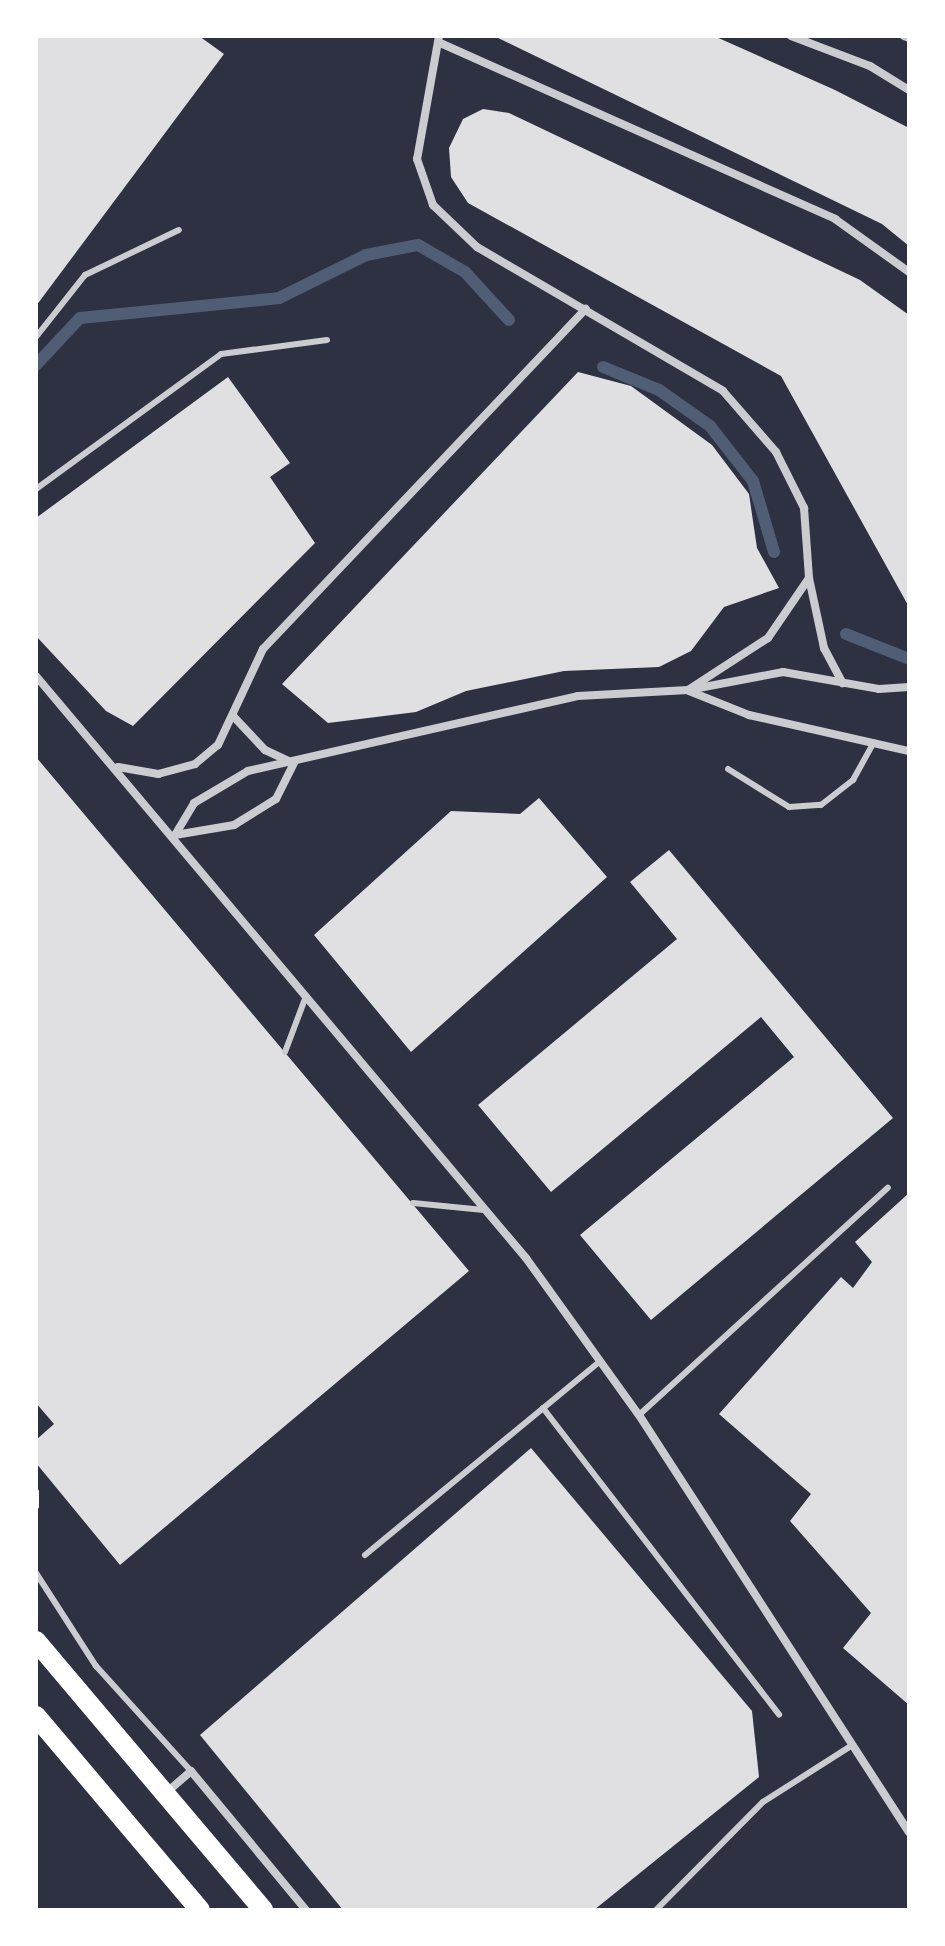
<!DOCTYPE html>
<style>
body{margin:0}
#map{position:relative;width:945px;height:1946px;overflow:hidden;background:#2d3142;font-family:"Source Serif 4",serif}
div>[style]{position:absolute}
.stream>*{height:12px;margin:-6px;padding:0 6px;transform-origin:6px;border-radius:6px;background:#4f5d75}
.building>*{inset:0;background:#e0e0e3}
.path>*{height:5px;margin:-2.5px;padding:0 2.5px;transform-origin:2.5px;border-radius:2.5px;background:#fff}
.service>*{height:6px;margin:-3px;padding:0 3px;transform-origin:3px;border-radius:3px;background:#caccd0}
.minor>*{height:8px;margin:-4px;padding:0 4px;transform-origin:4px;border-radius:4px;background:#caccd0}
.primary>*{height:20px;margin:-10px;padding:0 10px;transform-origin:10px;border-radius:10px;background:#fff}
span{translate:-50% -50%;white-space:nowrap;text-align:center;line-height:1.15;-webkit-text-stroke:6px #fff;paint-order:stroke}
.frame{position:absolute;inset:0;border:38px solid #fff;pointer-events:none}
</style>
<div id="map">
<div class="stream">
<div style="left:36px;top:365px;width:64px;rotate:-46.9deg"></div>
<div style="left:80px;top:318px;width:200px;rotate:-5.7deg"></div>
<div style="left:279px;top:298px;width:97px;rotate:-26.3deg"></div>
<div style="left:366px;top:255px;width:53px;rotate:-10.9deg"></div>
<div style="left:418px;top:245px;width:54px;rotate:29.9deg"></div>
<div style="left:465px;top:272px;width:65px;rotate:47.5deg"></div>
<div style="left:603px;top:367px;width:61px;rotate:22.3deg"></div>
<div style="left:659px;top:390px;width:62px;rotate:35.2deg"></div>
<div style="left:710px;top:426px;width:70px;rotate:52deg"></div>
<div style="left:753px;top:481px;width:74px;rotate:73.5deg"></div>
<div style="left:846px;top:634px;width:68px;rotate:21.6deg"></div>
</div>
<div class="building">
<div style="clip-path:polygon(36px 36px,199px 36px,224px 54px,36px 306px)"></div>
<div style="clip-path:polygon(494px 36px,714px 36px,835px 90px,909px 128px,909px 246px,882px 224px)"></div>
<div style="clip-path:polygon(483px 109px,509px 113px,860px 280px,909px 315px,909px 607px,781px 376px,468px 203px,451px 177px,449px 148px,463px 119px)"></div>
<div style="clip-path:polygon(578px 372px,631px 386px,712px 445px,749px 494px,757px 548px,779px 588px,724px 607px,691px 651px,659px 667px,564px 671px,466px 691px,416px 712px,328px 723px,282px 684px)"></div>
<div style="clip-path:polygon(228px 377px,290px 463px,270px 477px,315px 543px,133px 726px,106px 711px,36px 636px,36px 518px)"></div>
<div style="clip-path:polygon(36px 757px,469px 1271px,120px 1565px,36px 1463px,36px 1440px,54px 1424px,36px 1403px)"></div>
<div style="clip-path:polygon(539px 798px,607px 877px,411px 1052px,314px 935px,451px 811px,520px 814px)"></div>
<div style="clip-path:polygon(669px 850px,893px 1118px,651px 1320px,580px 1235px,794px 1057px,761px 1017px,551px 1192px,478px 1105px,677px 939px,630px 882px)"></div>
<div style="clip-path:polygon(909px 1193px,909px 1705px,843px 1648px,871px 1613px,790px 1521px,811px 1494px,719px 1414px,841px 1277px,853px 1288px,872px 1262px,855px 1242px)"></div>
<div style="clip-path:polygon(531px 1448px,752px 1711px,759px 1777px,594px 1910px,343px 1910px,200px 1735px)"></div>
</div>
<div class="path">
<div style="left:36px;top:1491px;width:15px;rotate:90deg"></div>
</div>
<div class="service">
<div style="left:36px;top:337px;width:79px;rotate:-51.7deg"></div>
<div style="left:85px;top:275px;width:104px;rotate:-25.6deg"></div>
<div style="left:36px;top:489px;width:229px;rotate:-36.1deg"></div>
<div style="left:221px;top:354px;width:107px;rotate:-7.5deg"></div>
<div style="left:728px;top:769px;width:72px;rotate:31.9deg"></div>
<div style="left:789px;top:807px;width:32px;rotate:-4deg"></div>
<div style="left:821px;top:805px;width:41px;rotate:-38deg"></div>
<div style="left:853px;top:780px;width:43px;rotate:-61.1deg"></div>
<div style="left:285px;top:1052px;width:60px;rotate:-69.4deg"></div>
<div style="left:413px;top:1203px;width:71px;rotate:5.6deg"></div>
<div style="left:543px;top:1408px;width:387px;rotate:52.4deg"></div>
<div style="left:639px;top:1415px;width:337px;rotate:-42.4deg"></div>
<div style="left:365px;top:1555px;width:305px;rotate:-39.5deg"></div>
<div style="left:36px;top:1573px;width:111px;rotate:57.2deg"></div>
<div style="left:96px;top:1666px;width:142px;rotate:47.9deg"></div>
<div style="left:656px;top:1910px;width:152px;rotate:-45.3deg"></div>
<div style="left:763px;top:1802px;width:104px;rotate:-32.5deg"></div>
</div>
<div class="minor">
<div style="left:439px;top:36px;width:125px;rotate:100.1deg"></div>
<div style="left:417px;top:159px;width:49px;rotate:70.8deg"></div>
<div style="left:433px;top:205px;width:61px;rotate:43.7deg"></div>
<div style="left:477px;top:247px;width:285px;rotate:30.3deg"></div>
<div style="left:723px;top:391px;width:81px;rotate:49deg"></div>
<div style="left:776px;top:452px;width:63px;rotate:63.4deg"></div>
<div style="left:804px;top:508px;width:70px;rotate:85.9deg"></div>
<div style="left:809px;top:578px;width:73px;rotate:124.3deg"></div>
<div style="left:768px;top:638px;width:95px;rotate:147deg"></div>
<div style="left:791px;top:36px;width:85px;rotate:20.8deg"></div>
<div style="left:870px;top:66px;width:46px;rotate:31.6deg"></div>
<div style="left:904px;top:36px;width:5px;rotate:22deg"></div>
<div style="left:438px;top:42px;width:435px;rotate:24deg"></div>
<div style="left:835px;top:219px;width:91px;rotate:35.6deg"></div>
<div style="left:809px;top:578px;width:72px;rotate:77.9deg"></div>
<div style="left:824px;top:648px;width:40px;rotate:62deg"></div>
<div style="left:36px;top:676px;width:761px;rotate:49.91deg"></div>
<div style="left:526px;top:1258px;width:193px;rotate:54.3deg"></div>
<div style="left:639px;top:1415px;width:497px;rotate:57.1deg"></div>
<div style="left:689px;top:691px;width:65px;rotate:21.8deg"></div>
<div style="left:749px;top:715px;width:164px;rotate:12.7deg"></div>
<div style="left:234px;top:717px;width:45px;rotate:46.8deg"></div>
<div style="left:265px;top:750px;width:31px;rotate:25deg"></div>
<div style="left:118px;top:767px;width:41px;rotate:9.9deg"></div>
<div style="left:158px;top:774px;width:38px;rotate:-15deg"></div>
<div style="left:195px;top:764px;width:30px;rotate:-40deg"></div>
<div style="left:218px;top:745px;width:106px;rotate:-64.9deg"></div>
<div style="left:263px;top:649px;width:469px;rotate:-46.5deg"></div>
<div style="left:175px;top:835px;width:37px;rotate:-59deg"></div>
<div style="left:194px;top:803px;width:63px;rotate:-30.7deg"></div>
<div style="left:248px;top:771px;width:338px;rotate:-12.8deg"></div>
<div style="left:578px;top:696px;width:110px;rotate:-3.1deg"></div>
<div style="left:688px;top:690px;width:97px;rotate:-10.7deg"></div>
<div style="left:783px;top:672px;width:97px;rotate:10deg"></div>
<div style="left:879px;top:689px;width:30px;rotate:-4deg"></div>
<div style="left:175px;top:835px;width:60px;rotate:-9.6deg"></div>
<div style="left:234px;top:825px;width:49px;rotate:-31.8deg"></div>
<div style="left:276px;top:799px;width:40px;rotate:-63.4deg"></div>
<div style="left:167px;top:1792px;width:32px;rotate:-41deg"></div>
<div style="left:191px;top:1771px;width:180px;rotate:50.4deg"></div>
</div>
<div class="primary">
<div style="left:36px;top:1641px;width:352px;rotate:49.8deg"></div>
<div style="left:36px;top:1716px;width:254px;rotate:49.8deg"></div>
</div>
<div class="frame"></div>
</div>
